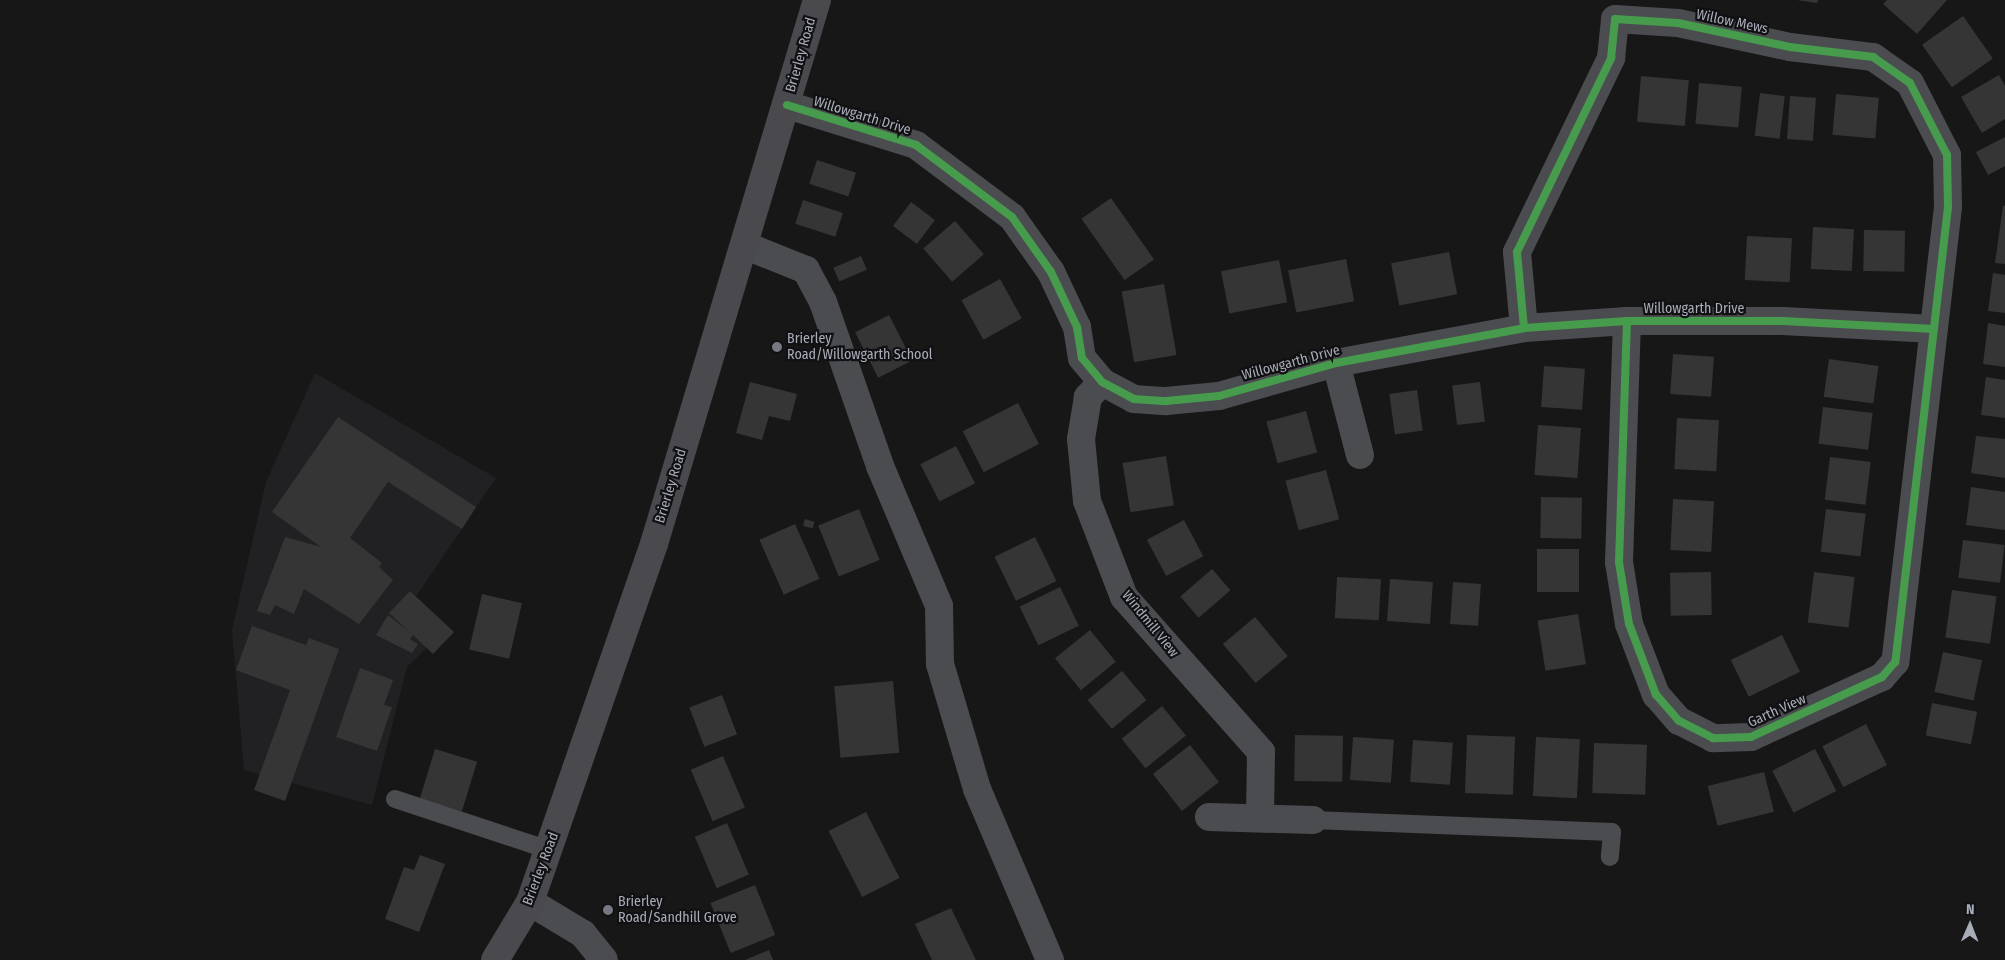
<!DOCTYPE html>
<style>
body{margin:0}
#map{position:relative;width:2005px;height:960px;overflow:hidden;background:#171717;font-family:"Fira Sans Condensed",sans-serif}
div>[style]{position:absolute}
.built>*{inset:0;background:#212123}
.building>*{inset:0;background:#353536;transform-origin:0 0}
.lane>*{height:18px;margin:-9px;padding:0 9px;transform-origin:9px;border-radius:9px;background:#4b4c50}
.street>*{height:28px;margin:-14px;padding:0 14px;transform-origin:14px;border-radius:14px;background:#4b4c50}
.secondary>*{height:28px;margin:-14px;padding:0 14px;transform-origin:14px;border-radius:14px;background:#4a4a4e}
.cycleway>*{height:8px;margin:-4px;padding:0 4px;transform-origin:4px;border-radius:4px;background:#469c4c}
.dots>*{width:14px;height:14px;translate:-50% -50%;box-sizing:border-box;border:2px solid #111113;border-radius:50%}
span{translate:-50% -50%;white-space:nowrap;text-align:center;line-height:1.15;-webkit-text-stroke:4.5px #111113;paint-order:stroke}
.street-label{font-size:14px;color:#a8adb8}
.poi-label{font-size:14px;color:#a8adb8}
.left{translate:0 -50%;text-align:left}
.north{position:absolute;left:1945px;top:900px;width:50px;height:50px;-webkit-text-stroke:4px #111113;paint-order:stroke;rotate:1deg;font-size:14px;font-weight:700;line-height:20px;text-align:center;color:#a8adb8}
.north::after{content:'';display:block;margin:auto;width:18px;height:22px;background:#a8adb8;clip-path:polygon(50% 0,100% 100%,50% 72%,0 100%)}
</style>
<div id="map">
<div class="built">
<div style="clip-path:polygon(315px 373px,496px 478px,415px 598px,437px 638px,407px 667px,372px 805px,244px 770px,232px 630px,266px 482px)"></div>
</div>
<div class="building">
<div style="clip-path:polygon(1797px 0,1818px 0,1817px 3px)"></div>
<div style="clip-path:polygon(1887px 0,1947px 0,1917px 34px,1883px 4px)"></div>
<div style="left:1963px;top:16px;width:52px;height:50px;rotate:55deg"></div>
<div style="clip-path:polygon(1999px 75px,2005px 86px,2005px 119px,1982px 133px,1961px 97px)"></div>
<div style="left:1641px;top:76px;width:48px;height:46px;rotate:5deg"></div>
<div style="left:1699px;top:83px;width:43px;height:41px;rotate:5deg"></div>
<div style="left:1760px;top:93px;width:25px;height:43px;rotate:7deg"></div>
<div style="left:1836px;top:94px;width:43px;height:41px;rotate:5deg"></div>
<div style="left:1790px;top:96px;width:26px;height:43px;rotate:4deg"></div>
<div style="clip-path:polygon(2005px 137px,2005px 166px,1988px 175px,1976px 152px)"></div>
<div style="left:817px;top:160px;width:41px;height:25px;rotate:18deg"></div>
<div style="left:1111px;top:198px;width:75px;height:36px;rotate:55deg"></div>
<div style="left:803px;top:200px;width:42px;height:25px;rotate:18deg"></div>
<div style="left:911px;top:202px;width:30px;height:30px;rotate:37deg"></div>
<div style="clip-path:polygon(2003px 206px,2005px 206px,2005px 264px,1995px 263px)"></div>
<div style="left:955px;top:221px;width:44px;height:42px;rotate:49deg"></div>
<div style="left:1813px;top:227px;width:41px;height:42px;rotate:3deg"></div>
<div style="left:1864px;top:230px;width:41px;height:41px;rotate:1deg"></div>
<div style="left:1747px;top:236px;width:45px;height:44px;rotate:3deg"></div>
<div style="left:1449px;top:252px;width:43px;height:59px;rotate:79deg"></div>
<div style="left:861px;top:256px;width:15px;height:30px;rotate:67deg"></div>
<div style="left:1346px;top:259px;width:43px;height:59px;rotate:79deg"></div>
<div style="left:1279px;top:260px;width:43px;height:59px;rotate:79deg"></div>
<div style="clip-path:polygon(1993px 273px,2005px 275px,2005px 313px,1988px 311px)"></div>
<div style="left:1000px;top:279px;width:45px;height:44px;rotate:61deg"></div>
<div style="left:1164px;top:284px;width:72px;height:43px;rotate:80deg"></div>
<div style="left:889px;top:315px;width:51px;height:38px;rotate:63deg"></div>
<div style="clip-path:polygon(1988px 323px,2005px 326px,2005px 367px,1983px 364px)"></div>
<div style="left:1673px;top:354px;width:41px;height:40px;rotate:4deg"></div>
<div style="left:1829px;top:359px;width:50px;height:38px;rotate:8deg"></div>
<div style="left:1544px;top:366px;width:41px;height:41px;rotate:4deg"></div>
<div style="clip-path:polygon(1986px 377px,2005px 380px,2005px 418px,1981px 415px)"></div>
<div style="clip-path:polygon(750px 382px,797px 394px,790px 421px,769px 416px,762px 440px,736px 433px)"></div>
<div style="left:1480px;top:382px;width:40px;height:28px;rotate:83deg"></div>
<div style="left:1417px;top:390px;width:41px;height:28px;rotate:82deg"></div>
<div style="left:1018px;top:403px;width:46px;height:62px;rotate:63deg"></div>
<div style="left:1823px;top:407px;width:50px;height:37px;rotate:7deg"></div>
<div style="left:1306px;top:411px;width:43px;height:41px;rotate:75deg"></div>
<div style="clip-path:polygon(338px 417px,476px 507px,462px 529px,388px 482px,350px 538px,382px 563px,379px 567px,393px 580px,359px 624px,304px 589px,294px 614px,275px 605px,270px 615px,257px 611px,285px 537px,321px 547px,272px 512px)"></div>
<div style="left:1677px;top:418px;width:42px;height:51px;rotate:3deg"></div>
<div style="left:1538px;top:425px;width:43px;height:50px;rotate:4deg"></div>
<div style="clip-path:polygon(1976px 436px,2005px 439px,2005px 478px,1971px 473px)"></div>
<div style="left:956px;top:446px;width:42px;height:40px;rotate:63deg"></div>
<div style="left:1166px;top:456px;width:50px;height:44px;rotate:81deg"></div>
<div style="left:1830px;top:457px;width:41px;height:43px;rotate:7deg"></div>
<div style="left:1326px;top:470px;width:51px;height:42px;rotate:75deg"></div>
<div style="clip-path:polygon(1971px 487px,2005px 492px,2005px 530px,1966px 525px)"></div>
<div style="left:1541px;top:497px;width:41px;height:41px;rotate:1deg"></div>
<div style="left:1673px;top:499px;width:41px;height:51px;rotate:3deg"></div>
<div style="left:859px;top:509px;width:55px;height:44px;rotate:68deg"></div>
<div style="left:1826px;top:509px;width:40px;height:43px;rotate:7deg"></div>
<div style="left:805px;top:519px;width:10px;height:7px;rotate:17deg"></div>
<div style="left:1184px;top:520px;width:41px;height:42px;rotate:62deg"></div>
<div style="left:795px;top:524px;width:60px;height:39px;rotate:66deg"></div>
<div style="left:1035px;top:537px;width:49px;height:45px;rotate:64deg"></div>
<div style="left:1963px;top:540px;width:42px;height:38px;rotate:7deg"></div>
<div style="left:1579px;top:549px;width:43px;height:42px;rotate:90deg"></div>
<div style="left:1212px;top:569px;width:28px;height:42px;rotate:49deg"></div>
<div style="left:1711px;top:572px;width:43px;height:41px;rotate:89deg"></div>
<div style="left:1814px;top:572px;width:41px;height:51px;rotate:7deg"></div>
<div style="left:1337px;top:577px;width:44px;height:41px;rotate:3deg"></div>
<div style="left:1390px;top:579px;width:43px;height:42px;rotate:4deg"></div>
<div style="left:1453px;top:582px;width:28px;height:42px;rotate:4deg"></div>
<div style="left:1060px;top:587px;width:43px;height:45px;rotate:64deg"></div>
<div style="left:1952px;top:590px;width:45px;height:48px;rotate:8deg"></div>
<div style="clip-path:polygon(410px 591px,454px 632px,433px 654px,413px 635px,410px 639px,418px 644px,412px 653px,376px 635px,388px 615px,411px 633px,389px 613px)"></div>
<div style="left:482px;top:594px;width:41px;height:57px;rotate:13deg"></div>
<div style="left:1578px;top:614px;width:51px;height:41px;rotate:81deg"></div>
<div style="left:1255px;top:617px;width:51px;height:42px;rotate:50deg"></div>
<div style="clip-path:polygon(252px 626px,306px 645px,309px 638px,339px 649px,285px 801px,254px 790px,290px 690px,236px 670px)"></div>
<div style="left:1090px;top:630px;width:41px;height:45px;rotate:51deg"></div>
<div style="left:1782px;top:635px;width:41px;height:57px;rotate:64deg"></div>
<div style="left:1943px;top:652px;width:40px;height:41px;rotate:12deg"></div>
<div style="clip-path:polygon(360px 668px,393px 680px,384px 705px,392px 707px,377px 751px,336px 737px)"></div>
<div style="left:1122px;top:671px;width:38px;height:45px;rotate:50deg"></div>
<div style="left:893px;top:681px;width:72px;height:59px;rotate:85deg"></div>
<div style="left:722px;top:695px;width:42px;height:35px;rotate:69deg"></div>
<div style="left:1932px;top:703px;width:46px;height:33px;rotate:11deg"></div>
<div style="left:1162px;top:706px;width:38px;height:52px;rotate:51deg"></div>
<div style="left:1866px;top:724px;width:46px;height:49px;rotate:63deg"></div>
<div style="left:1295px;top:735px;width:48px;height:46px;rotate:1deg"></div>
<div style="left:1467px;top:735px;width:48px;height:58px;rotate:2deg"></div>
<div style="left:1353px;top:737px;width:41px;height:43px;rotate:4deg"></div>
<div style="left:1536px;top:737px;width:44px;height:59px;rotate:3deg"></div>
<div style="left:1413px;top:740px;width:40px;height:42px;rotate:4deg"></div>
<div style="left:1594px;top:743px;width:53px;height:50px;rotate:2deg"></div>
<div style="left:1190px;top:745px;width:47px;height:47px;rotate:52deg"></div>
<div style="left:435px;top:749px;width:44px;height:52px;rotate:17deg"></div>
<div style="left:1815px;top:749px;width:47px;height:48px;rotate:63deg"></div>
<div style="left:723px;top:756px;width:56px;height:35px;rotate:67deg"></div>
<div style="left:1764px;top:772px;width:41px;height:58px;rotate:76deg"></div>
<div style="left:866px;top:812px;width:74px;height:42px;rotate:63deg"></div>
<div style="left:727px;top:823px;width:56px;height:35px;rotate:67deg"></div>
<div style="clip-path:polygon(420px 855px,445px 864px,419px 932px,385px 919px,404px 867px,414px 870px)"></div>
<div style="left:755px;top:885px;width:54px;height:48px;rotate:68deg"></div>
<div style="clip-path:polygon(951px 908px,976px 960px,932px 960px,915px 924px)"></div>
<div style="clip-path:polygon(769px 950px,773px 960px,745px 960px)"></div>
</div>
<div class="lane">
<div style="left:395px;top:799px;width:162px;rotate:18.3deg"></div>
<div style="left:1313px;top:820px;width:299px;rotate:2.3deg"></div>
<div style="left:1612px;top:832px;width:25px;rotate:95deg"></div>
</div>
<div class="street">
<div style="left:787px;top:105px;width:135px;rotate:17.2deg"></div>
<div style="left:916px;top:145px;width:120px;rotate:36.9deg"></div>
<div style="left:1012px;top:217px;width:67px;rotate:54.7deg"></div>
<div style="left:1051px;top:272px;width:61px;rotate:64.7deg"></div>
<div style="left:1077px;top:327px;width:31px;rotate:81deg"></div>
<div style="left:1082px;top:358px;width:31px;rotate:50deg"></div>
<div style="left:1102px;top:382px;width:36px;rotate:28deg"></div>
<div style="left:1134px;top:399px;width:32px;rotate:4deg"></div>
<div style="left:1166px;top:401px;width:53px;rotate:-5.4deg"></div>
<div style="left:1219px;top:396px;width:122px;rotate:-15.8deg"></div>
<div style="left:1336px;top:363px;width:191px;rotate:-10.5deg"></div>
<div style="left:1524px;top:328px;width:103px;rotate:-3.9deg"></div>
<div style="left:1627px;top:321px;width:156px"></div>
<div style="left:1783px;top:321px;width:151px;rotate:3deg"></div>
<div style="left:744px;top:245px;width:67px;rotate:22deg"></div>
<div style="left:806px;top:270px;width:36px;rotate:62deg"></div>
<div style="left:823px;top:302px;width:174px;rotate:70.8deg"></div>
<div style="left:880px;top:466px;width:152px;rotate:67.1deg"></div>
<div style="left:939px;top:606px;width:58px;rotate:89deg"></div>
<div style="left:940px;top:664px;width:130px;rotate:73.5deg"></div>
<div style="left:977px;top:789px;width:186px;rotate:66.9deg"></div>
<div style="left:1524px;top:328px;width:76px;rotate:-95.3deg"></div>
<div style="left:1517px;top:252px;width:216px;rotate:-64.1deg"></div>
<div style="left:1611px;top:58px;width:39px;rotate:-84deg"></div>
<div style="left:1615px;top:19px;width:63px;rotate:3.6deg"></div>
<div style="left:1678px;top:23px;width:115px;rotate:12.1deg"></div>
<div style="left:1790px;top:47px;width:84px;rotate:6.9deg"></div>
<div style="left:1873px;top:57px;width:45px;rotate:35.1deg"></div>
<div style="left:1910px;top:83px;width:81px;rotate:62.8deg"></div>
<div style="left:1947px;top:155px;width:52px;rotate:88.9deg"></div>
<div style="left:1948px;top:207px;width:458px;rotate:96.6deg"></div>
<div style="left:1895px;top:662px;width:20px;rotate:131deg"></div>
<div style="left:1882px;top:677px;width:144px;rotate:155.4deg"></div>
<div style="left:1751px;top:737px;width:38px;rotate:178deg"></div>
<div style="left:1713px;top:738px;width:38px;rotate:-153deg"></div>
<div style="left:1679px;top:721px;width:35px;rotate:-131deg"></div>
<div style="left:1656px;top:695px;width:76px;rotate:-110.8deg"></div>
<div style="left:1629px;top:624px;width:63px;rotate:-99.2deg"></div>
<div style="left:1619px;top:562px;width:241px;rotate:-88.1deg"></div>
<div style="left:1336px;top:363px;width:95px;rotate:75.4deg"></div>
<div style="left:1102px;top:382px;width:21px;rotate:133deg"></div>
<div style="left:1088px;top:397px;width:43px;rotate:99.5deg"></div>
<div style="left:1081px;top:439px;width:62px;rotate:84.5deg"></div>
<div style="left:1087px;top:501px;width:103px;rotate:68.9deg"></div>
<div style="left:1124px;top:597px;width:207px;rotate:48.5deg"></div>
<div style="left:1261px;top:752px;width:65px;rotate:90.9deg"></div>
<div style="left:1209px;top:817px;width:104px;rotate:1.7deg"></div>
<div style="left:530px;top:902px;width:62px;rotate:31.1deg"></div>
<div style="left:583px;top:934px;width:33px;rotate:51deg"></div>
</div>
<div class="secondary">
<div style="left:495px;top:960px;width:68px;rotate:-58.9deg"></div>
<div style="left:530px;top:902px;width:379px;rotate:-70.9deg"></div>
<div style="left:654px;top:544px;width:568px;rotate:-73.32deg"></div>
</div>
<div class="cycleway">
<div style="left:787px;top:105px;width:135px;rotate:17.2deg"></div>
<div style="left:916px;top:145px;width:120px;rotate:36.9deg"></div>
<div style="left:1012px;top:217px;width:67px;rotate:54.7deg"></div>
<div style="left:1051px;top:272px;width:61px;rotate:64.7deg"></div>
<div style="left:1077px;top:327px;width:31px;rotate:81deg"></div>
<div style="left:1082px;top:358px;width:31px;rotate:50deg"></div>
<div style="left:1102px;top:382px;width:36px;rotate:28deg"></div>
<div style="left:1134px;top:399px;width:32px;rotate:4deg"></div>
<div style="left:1166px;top:401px;width:53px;rotate:-5.4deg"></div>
<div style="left:1219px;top:396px;width:122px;rotate:-15.8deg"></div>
<div style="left:1336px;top:363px;width:191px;rotate:-10.5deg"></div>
<div style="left:1524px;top:328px;width:103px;rotate:-3.9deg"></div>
<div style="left:1627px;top:321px;width:156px"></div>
<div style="left:1783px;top:321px;width:151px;rotate:3deg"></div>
<div style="left:1524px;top:328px;width:76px;rotate:-95.3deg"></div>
<div style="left:1517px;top:252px;width:216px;rotate:-64.1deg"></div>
<div style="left:1611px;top:58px;width:39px;rotate:-84deg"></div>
<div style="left:1615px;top:19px;width:63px;rotate:3.6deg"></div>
<div style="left:1678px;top:23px;width:115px;rotate:12.1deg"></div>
<div style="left:1790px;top:47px;width:84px;rotate:6.9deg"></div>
<div style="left:1873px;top:57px;width:45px;rotate:35.1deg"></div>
<div style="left:1910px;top:83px;width:81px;rotate:62.8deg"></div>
<div style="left:1947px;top:155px;width:52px;rotate:88.9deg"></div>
<div style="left:1948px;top:207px;width:458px;rotate:96.6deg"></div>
<div style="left:1895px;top:662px;width:20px;rotate:131deg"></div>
<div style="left:1882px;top:677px;width:144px;rotate:155.4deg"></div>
<div style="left:1751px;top:737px;width:38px;rotate:178deg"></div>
<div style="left:1713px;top:738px;width:38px;rotate:-153deg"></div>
<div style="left:1679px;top:721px;width:35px;rotate:-131deg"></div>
<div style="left:1656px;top:695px;width:76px;rotate:-110.8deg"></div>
<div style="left:1629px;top:624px;width:63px;rotate:-99.2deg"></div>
<div style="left:1619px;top:562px;width:241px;rotate:-88.1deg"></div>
</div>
<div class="dots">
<div style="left:777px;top:347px;background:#757880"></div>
<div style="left:608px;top:910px;background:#757880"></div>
</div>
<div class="street-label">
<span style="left:1732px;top:22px;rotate:12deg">Willow Mews</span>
<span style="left:801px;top:55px;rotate:-74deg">Brierley Road</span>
<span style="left:862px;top:116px;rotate:17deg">Willowgarth Drive</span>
<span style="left:1694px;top:309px">Willowgarth Drive</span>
<span style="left:1291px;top:363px;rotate:-15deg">Willowgarth Drive</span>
<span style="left:671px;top:486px;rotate:-73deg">Brierley Road</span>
<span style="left:1150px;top:624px;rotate:51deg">Windmill View</span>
<span style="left:1777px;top:711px;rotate:-24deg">Garth View</span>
<span style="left:541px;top:869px;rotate:-69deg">Brierley Road</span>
</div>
<div class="poi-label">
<span class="left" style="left:787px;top:347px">Brierley<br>Road/Willowgarth School</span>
<span class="left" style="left:618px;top:910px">Brierley<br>Road/Sandhill Grove</span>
</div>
<div class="north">N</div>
</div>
